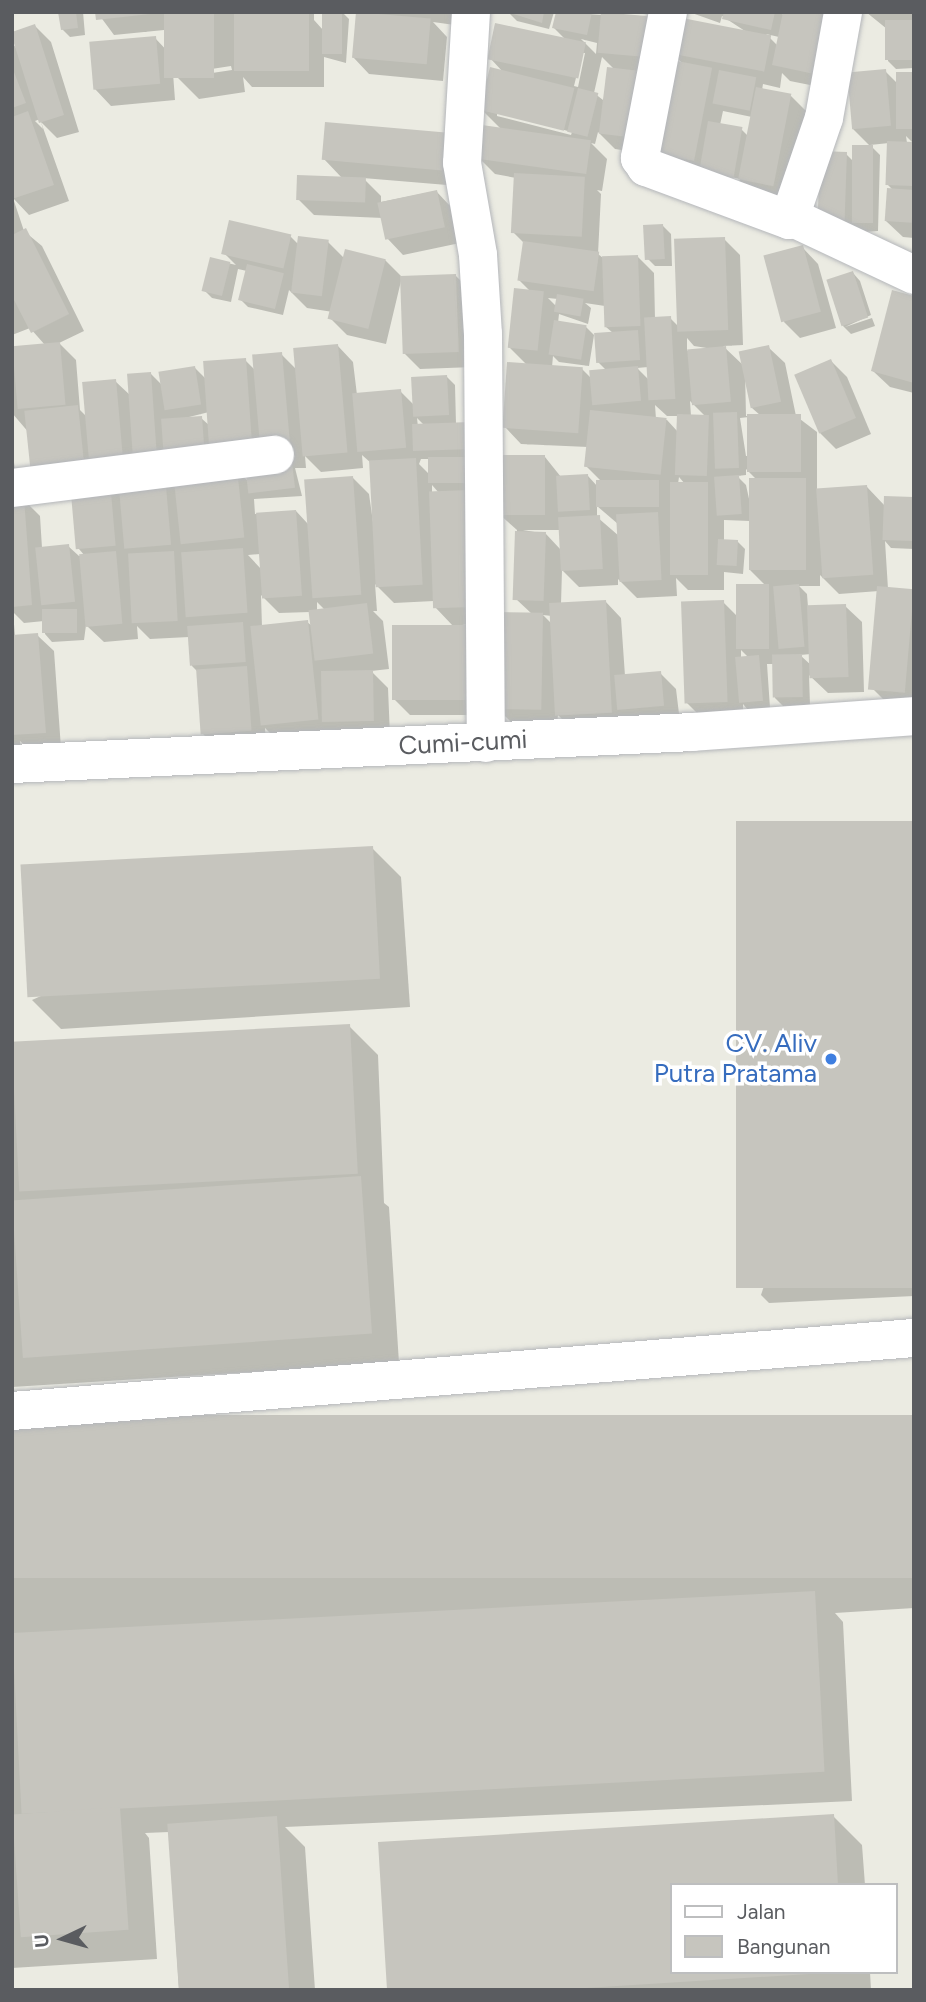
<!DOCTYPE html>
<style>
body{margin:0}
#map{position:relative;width:926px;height:2002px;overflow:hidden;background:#ebebe2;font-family:Figtree,sans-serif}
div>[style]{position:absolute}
.shadow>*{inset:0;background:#0003}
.building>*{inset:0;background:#c6c5be;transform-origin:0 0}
.roads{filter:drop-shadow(0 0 2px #b4b6ba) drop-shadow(0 0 2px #b4b6ba)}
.minor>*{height:38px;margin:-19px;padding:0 19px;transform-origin:19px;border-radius:19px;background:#fff}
.dots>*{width:19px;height:19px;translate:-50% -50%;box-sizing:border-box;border:4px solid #fff;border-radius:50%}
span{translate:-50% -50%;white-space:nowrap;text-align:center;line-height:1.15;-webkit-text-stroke:7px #fff;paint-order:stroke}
.street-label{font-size:26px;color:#5a5c60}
.shop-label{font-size:26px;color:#366cbe}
.right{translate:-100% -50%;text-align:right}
.frame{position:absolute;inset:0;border:14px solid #5a5c60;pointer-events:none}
.legend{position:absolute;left:670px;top:1883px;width:228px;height:91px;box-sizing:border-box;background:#fff;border:2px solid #bdbebf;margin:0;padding:9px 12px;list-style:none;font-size:21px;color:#5a5c60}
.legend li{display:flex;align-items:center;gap:14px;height:35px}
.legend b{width:35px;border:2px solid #bdbebf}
.north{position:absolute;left:28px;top:1904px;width:70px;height:70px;-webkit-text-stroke:5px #fff;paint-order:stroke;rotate:265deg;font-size:19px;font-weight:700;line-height:28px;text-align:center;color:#5a5c60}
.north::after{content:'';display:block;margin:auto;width:24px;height:32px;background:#5a5c60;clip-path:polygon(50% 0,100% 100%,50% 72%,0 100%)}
</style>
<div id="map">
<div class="shadow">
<div style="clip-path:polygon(60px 12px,83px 12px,85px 35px,70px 37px,62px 29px)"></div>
<div style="clip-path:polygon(evenodd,97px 12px,314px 12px,314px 20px,323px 30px,324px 12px,342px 12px,349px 19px,346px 63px,324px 57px,324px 87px,252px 87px,243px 77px,245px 92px,199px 99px,173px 73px,175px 100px,111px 106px,95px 89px,155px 38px,172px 56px,166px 13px,164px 30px,114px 35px,97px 12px,231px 66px,232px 70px,192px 76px,192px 72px,231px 66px)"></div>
<div style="clip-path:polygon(357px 12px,464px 12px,462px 26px,433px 22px,447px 37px,443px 81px,369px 74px,353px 57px)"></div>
<div style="clip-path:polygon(554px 12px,549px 29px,517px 21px,509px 13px)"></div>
<div style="clip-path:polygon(evenodd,557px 12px,648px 18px,658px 75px,684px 65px,672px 53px,748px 33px,722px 16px,720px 23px,689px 12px,781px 12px,835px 90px,790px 81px,782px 73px,780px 88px,763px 84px,762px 90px,790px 95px,807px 112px,789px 200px,648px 154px,615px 149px,598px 132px,595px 144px,591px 143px,607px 159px,602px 191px,597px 190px,601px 194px,598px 254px,603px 258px,638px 257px,654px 273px,655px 319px,670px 318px,678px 326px,724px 239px,740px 255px,743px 345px,723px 346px,744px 366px,768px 347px,785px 363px,796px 416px,817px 432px,817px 490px,867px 487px,885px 506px,914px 499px,914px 549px,891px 548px,885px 541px,888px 589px,914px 591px,914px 707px,889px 705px,873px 689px,879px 591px,839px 594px,820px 575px,820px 586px,799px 586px,807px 594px,808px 607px,845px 606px,862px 622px,864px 692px,828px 693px,809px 675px,810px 705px,783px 706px,775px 698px,774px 664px,767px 664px,770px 708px,748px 710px,743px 704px,743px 718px,703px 719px,686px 702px,723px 602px,738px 617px,766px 586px,750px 570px,750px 521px,724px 520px,724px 541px,737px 541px,745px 549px,743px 574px,724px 572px,724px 590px,688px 590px,676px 578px,677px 596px,637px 598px,618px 579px,618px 585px,579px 587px,562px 570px,561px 604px,605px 601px,621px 618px,625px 676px,660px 673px,676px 689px,680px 722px,575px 732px,558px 715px,557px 725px,513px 724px,497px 708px,532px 614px,516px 599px,517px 530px,499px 514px,545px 457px,561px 477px,588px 476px,598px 487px,602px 482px,586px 466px,588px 447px,521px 444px,505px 427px,527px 365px,508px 346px,531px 292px,519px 280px,524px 243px,513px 232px,516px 178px,495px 174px,479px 158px,501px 129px,481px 109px,503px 72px,490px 58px,566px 40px,554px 28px,557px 12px,766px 34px,779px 37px,778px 46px,766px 34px,557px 12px,581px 39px,597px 43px,596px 54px,581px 39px,557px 12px,582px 53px,585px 53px,578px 87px,574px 86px,582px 53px,557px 12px,602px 57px,615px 70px,603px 100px,594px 93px,602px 57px,557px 12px,723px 111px,752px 117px,748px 136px,741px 129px,720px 125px,723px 111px,557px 12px,497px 113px,572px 132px,571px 135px,497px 116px,497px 113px,557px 12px,716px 174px,740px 179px,739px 182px,716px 174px,557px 12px,548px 298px,558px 299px,557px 307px,548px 298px,557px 12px,585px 303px,605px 306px,606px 327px,613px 333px,598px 362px,606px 370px,592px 379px,582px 369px,552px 367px,553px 356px,559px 362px,589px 366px,594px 335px,586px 327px,558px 323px,559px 314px,588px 324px,591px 308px,585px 303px,557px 12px,687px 338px,694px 346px,713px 349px,687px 351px,687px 338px,557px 12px,648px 367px,649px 380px,637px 368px,648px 367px,557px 12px,745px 371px,752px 408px,761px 416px,746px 416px,745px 371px,557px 12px,690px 401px,706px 417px,691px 416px,690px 401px,557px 12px,655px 405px,667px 416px,679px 416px,678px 432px,667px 420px,656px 419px,655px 405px,557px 12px,749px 417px,749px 456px,746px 456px,740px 418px,749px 417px,557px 12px,746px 469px,757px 480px,751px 508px,746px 485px,737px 476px,746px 475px,746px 469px,557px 12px,679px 477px,685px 484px,678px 484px,679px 477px,557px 12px,597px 506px,618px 524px,619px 536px,597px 517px,597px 506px,557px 12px,523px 530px,560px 530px,561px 550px,546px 534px,523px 530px,557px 12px,543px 615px,552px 616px,553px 625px,543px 615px,557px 12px,741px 650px,749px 658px,741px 659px,741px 650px,557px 12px,811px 654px,812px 666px,800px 655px,811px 654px)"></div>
<div style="clip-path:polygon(914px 12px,914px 68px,896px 69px,888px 61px,887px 29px,866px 12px)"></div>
<div style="clip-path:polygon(evenodd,35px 26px,51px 42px,79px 132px,57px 138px,41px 122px,69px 201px,29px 215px,13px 198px,24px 231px,42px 246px,84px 331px,59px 343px,76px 360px,80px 410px,86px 416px,115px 381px,131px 396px,150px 373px,162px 385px,195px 368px,206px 379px,245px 360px,255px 370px,281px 354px,296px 369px,337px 345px,353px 362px,357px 395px,400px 391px,414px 405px,447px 377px,455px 385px,456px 424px,471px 424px,489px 622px,453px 626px,435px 607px,434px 601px,394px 603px,375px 584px,377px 611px,373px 611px,383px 621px,389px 669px,371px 671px,388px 688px,390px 736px,278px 741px,265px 728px,266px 746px,218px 749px,202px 733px,198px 672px,192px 666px,189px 637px,150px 639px,137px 626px,138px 639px,104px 642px,87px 626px,87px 618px,84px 640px,52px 642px,45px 634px,44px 621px,24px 623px,13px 612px,15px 636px,37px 635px,54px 651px,61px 748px,30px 750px,20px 741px,21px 753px,12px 754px,12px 501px,24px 500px,40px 516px,42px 548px,68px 546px,79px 556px,85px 556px,79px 549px,72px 483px,12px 413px,12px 349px,45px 345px,30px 328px,12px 335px,12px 43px,18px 50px,35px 26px,40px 119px,43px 129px,35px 121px,40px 119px,35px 26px,209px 412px,210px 426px,201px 418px,181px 419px,209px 412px,35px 26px,417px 418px,425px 426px,418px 427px,417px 418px,35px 26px,362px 455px,371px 463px,375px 536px,369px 494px,353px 478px,308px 524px,296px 511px,255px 514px,254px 499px,302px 496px,295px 468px,306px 468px,305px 456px,321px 472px,363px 468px,362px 455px,35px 26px,421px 459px,430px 459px,430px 475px,419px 464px,421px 459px,35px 26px,247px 468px,248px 481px,236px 469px,247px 468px,35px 26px,432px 485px,439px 493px,432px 493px,432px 485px,35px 26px,260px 554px,261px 569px,248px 555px,260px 554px,35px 26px,261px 595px,279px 613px,310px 612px,312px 626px,307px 622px,262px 627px,261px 595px,35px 26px,317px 602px,325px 610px,317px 611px,317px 602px)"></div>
<div style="clip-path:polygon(evenodd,885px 71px,898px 84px,914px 73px,914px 238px,903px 237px,886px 221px,894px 191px,887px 184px,889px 143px,870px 145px,880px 155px,878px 231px,835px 234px,846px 154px,854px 162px,871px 147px,853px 129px,885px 71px,906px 136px,914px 144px,907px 143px,906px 136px)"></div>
<div style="clip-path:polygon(446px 133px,459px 186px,363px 178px,381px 196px,381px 202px,436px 191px,452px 208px,460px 243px,403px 255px,387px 238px,383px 218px,314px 215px,298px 199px,342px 178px,324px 159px)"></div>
<div style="clip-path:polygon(663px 226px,671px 234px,672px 266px,655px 266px,647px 258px)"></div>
<div style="clip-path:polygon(290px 236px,298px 244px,328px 242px,345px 259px,385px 260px,402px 277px,456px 276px,472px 292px,474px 367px,420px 369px,404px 353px,401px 281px,386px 344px,347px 335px,331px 319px,333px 312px,307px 308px,289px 290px,283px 315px,248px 307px,240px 299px,247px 271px,238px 269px,231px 302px,212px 298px,204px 290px,211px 259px,236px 265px,224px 253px)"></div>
<div style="clip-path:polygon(802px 247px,818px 264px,836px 328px,800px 338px,784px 322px)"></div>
<div style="clip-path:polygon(853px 273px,860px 281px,871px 315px,845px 327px,872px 318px,875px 326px,851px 334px,843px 326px)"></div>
<div style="clip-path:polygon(914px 298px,914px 393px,890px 387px,873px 371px)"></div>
<div style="clip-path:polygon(831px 361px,847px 377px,871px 434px,836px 449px,820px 433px)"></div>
<div style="clip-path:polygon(12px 445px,17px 488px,12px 489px)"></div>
<div style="clip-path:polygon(394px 627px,487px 715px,410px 715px,394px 699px)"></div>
<div style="clip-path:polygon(914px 823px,914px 1296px,769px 1303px,761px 1295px)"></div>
<div style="clip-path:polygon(372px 848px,401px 877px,410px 1007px,61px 1029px,32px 1000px)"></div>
<div style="clip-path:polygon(349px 1026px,378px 1055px,384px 1203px,389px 1207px,399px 1363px,12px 1387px,12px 1047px)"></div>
<div style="clip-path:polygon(914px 1416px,914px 1608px,835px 1613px,843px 1622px,852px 1801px,285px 1827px,305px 1847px,315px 1990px,179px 1990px,169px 1832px,145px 1833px,149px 1838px,157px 1959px,12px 1968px,12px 1471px)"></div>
<div style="clip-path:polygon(833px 1816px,862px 1845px,865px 1885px,672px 1885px,672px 1972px,870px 1972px,871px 1990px,389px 1990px)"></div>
</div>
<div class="building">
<div style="clip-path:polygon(58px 12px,76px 12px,78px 28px,61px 30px)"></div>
<div style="clip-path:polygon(95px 12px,150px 12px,150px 14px,96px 20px)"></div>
<div style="left:164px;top:12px;width:50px;height:66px"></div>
<div style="left:322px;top:12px;width:20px;height:42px"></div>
<div style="left:356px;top:12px;width:75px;height:46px;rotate:5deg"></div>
<div style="clip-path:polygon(507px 12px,544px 12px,542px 23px)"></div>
<div style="clip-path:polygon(556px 12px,592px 12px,587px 35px,552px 28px)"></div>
<div style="left:601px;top:12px;width:48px;height:41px;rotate:5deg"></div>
<div style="clip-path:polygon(724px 12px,775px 12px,771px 30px,722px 19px)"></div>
<div style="clip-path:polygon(783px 12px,831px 12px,819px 75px,772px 65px)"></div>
<div style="left:234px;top:13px;width:75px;height:58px"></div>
<div style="left:677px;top:17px;width:96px;height:37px;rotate:11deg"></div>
<div style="left:914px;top:20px;width:40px;height:29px;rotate:90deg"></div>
<div style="left:495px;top:23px;width:93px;height:37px;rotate:12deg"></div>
<div style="clip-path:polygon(35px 24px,64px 115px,39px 123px,12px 37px,12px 32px)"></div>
<div style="left:156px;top:36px;width:48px;height:67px;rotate:85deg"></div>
<div style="left:667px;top:59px;width:46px;height:95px;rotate:11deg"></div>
<div style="clip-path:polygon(12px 67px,26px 103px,12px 108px)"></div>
<div style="left:490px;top:67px;width:87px;height:44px;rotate:14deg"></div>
<div style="left:607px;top:67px;width:35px;height:67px;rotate:7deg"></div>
<div style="left:886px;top:69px;width:57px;height:39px;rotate:85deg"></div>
<div style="left:719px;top:70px;width:38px;height:34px;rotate:11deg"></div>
<div style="left:896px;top:72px;width:18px;height:57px"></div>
<div style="left:756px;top:87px;width:36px;height:94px;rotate:11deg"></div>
<div style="left:578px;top:88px;width:21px;height:45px;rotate:14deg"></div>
<div style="clip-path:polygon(28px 111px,54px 185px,12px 199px,12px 117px)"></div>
<div style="left:708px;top:121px;width:35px;height:52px;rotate:10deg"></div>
<div style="left:325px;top:122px;width:121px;height:38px;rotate:5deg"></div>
<div style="left:482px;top:125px;width:110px;height:34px;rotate:8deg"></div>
<div style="left:887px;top:141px;width:27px;height:44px;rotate:2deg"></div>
<div style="left:852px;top:145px;width:21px;height:78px"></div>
<div style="left:820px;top:151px;width:27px;height:68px;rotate:2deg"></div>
<div style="left:514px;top:173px;width:71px;height:60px;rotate:3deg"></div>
<div style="left:297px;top:175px;width:69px;height:25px;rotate:2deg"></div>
<div style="left:887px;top:188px;width:27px;height:33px;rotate:4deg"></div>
<div style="left:437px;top:190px;width:38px;height:61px;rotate:78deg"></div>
<div style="left:229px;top:220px;width:64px;height:35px;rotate:13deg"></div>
<div style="left:663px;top:224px;width:35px;height:20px;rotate:87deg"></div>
<div style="clip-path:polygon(26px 228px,69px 314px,31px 333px,12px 296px,12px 235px)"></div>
<div style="left:298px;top:236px;width:31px;height:57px;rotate:7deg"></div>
<div style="left:725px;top:237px;width:93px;height:51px;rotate:88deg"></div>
<div style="left:523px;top:241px;width:77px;height:40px;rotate:8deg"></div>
<div style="left:803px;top:245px;width:69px;height:41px;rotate:75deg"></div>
<div style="left:345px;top:249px;width:42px;height:72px;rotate:14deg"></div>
<div style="left:638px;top:255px;width:71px;height:36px;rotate:88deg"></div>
<div style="left:210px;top:257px;width:21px;height:35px;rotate:14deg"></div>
<div style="left:247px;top:264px;width:38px;height:37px;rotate:14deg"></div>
<div style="left:853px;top:271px;width:49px;height:28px;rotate:72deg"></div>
<div style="left:456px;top:274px;width:78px;height:56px;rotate:88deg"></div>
<div style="left:514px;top:288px;width:30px;height:60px;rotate:6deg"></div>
<div style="clip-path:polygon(892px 290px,914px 296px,914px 383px,871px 371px)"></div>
<div style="left:557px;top:294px;width:27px;height:18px;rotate:10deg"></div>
<div style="left:671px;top:316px;width:83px;height:27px;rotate:87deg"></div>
<div style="left:554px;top:320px;width:33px;height:35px;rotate:9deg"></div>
<div style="left:638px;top:330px;width:30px;height:44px;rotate:86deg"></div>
<div style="left:60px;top:342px;width:63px;height:48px;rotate:85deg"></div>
<div style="left:338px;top:344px;width:109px;height:45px;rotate:85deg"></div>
<div style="left:769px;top:345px;width:58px;height:31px;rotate:78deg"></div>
<div style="left:726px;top:346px;width:56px;height:39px;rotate:85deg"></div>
<div style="left:282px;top:352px;width:100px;height:30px;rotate:85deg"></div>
<div style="left:246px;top:358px;width:87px;height:43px;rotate:86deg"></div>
<div style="left:831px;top:359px;width:64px;height:40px;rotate:67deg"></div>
<div style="left:507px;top:362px;width:76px;height:66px;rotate:4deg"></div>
<div style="left:195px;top:366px;width:39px;height:37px;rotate:81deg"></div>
<div style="left:638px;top:366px;width:35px;height:49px;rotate:85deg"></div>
<div style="left:151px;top:372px;width:88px;height:24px;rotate:86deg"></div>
<div style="left:447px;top:375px;width:40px;height:36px;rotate:87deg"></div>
<div style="left:116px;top:379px;width:82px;height:34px;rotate:85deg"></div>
<div style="left:401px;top:389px;width:59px;height:49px;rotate:85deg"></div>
<div style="left:78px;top:405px;width:60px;height:54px;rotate:84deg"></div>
<div style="left:590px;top:410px;width:77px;height:57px;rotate:6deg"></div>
<div style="left:737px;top:412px;width:56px;height:24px;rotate:88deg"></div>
<div style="left:677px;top:414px;width:32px;height:61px;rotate:2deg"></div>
<div style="left:747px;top:414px;width:54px;height:58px"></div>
<div style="left:202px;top:416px;width:39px;height:41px;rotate:86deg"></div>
<div style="left:471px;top:422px;width:27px;height:59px;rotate:88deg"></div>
<div style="left:497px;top:455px;width:48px;height:60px"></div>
<div style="left:472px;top:457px;width:26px;height:44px;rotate:90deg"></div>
<div style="left:416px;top:458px;width:127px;height:47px;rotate:87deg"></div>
<div style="left:292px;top:463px;width:25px;height:47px;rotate:83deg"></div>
<div style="left:237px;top:468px;width:70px;height:64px;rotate:84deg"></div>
<div style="left:588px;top:474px;width:36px;height:32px;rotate:87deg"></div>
<div style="left:165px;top:475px;width:70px;height:47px;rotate:85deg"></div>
<div style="left:739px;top:475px;width:39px;height:25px;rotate:86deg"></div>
<div style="left:353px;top:476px;width:119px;height:49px;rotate:86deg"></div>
<div style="left:749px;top:478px;width:57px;height:92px"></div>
<div style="left:659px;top:480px;width:27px;height:63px;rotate:90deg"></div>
<div style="left:110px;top:481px;width:65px;height:40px;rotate:85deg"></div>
<div style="left:670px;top:482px;width:38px;height:93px"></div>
<div style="left:867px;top:485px;width:90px;height:51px;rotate:86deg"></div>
<div style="left:469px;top:490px;width:117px;height:40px;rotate:88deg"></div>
<div style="left:884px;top:496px;width:30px;height:44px;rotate:2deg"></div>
<div style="clip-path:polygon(24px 498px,32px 605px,12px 607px,12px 500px)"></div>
<div style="left:296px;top:510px;width:86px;height:40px;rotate:86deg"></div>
<div style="left:658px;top:512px;width:68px;height:42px;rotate:87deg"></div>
<div style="left:600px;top:515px;width:54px;height:42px;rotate:87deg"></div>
<div style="left:515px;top:531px;width:31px;height:69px;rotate:2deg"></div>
<div style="left:718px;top:539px;width:20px;height:26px;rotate:3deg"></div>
<div style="left:69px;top:544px;width:58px;height:34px;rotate:84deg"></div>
<div style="left:243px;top:548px;width:65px;height:62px;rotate:86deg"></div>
<div style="left:116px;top:551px;width:73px;height:37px;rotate:85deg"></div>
<div style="left:174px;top:551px;width:70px;height:46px;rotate:87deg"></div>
<div style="left:736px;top:584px;width:33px;height:65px"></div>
<div style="left:799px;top:584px;width:63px;height:26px;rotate:85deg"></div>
<div style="left:877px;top:586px;width:37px;height:104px;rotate:5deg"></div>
<div style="left:606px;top:600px;width:113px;height:57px;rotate:87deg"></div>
<div style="left:724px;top:600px;width:102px;height:43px;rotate:88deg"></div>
<div style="left:367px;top:603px;width:51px;height:59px;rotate:83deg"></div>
<div style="left:846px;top:604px;width:73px;height:39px;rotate:88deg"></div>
<div style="left:77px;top:609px;width:24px;height:35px;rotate:90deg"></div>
<div style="left:496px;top:612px;width:47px;height:97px;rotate:1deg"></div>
<div style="left:308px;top:620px;width:100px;height:58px;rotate:84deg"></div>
<div style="left:243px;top:622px;width:40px;height:56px;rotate:86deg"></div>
<div style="left:392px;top:625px;width:78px;height:75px"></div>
<div style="clip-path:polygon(38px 633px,46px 733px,12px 735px,12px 635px)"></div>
<div style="left:802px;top:654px;width:43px;height:30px;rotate:89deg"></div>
<div style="left:759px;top:655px;width:46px;height:24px;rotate:85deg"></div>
<div style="left:247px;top:666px;width:65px;height:51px;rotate:86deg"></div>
<div style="left:373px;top:670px;width:51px;height:52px;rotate:89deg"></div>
<div style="left:661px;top:671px;width:35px;height:47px;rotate:85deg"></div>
<div style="left:914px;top:821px;width:467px;height:178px;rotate:90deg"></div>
<div style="left:373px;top:846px;width:133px;height:353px;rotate:87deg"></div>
<div style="left:350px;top:1024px;width:150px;height:339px;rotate:87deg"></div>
<div style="left:361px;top:1176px;width:158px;height:350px;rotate:86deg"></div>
<div style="left:914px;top:1415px;width:163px;height:904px;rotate:90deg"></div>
<div style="left:815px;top:1591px;width:181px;height:804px;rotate:87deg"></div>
<div style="left:120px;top:1807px;width:123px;height:108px;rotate:86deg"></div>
<div style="clip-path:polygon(834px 1814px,838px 1885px,672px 1885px,672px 1972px,809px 1974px,554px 1990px,387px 1990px,378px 1842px)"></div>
<div style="left:277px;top:1816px;width:174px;height:110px;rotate:86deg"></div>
</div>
<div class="roads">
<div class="minor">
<div style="left:471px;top:12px;width:151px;rotate:93.4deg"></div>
<div style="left:462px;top:163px;width:93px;rotate:80.1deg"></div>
<div style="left:478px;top:255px;width:79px;rotate:86.4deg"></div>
<div style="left:483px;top:334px;width:409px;rotate:89.6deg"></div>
<div style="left:668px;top:12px;width:149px;rotate:100.9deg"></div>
<div style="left:640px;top:158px;width:11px;rotate:56deg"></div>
<div style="left:646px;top:167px;width:153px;rotate:20.3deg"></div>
<div style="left:789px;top:220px;width:108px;rotate:-71.1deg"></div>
<div style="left:824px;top:118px;width:108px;rotate:-79.8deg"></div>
<div style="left:793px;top:218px;width:134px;rotate:25.2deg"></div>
<div style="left:12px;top:488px;width:265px;rotate:-7.2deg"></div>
<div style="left:12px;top:764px;width:681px;rotate:-2.69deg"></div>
<div style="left:692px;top:732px;width:223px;rotate:-4.1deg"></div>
<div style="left:12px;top:1411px;width:905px;rotate:-4.63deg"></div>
</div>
</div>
<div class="dots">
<div style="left:831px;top:1059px;background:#3f7fe0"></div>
</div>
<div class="street-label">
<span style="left:463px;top:743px;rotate:-3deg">Cumi-cumi</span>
</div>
<div class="shop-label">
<span class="right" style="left:817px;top:1059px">CV. Aliv<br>Putra Pratama</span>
</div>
<div class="frame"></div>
<ul class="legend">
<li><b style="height:9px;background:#fff"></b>Jalan</li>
<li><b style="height:19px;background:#c6c5be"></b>Bangunan</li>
</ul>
<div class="north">U</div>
</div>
